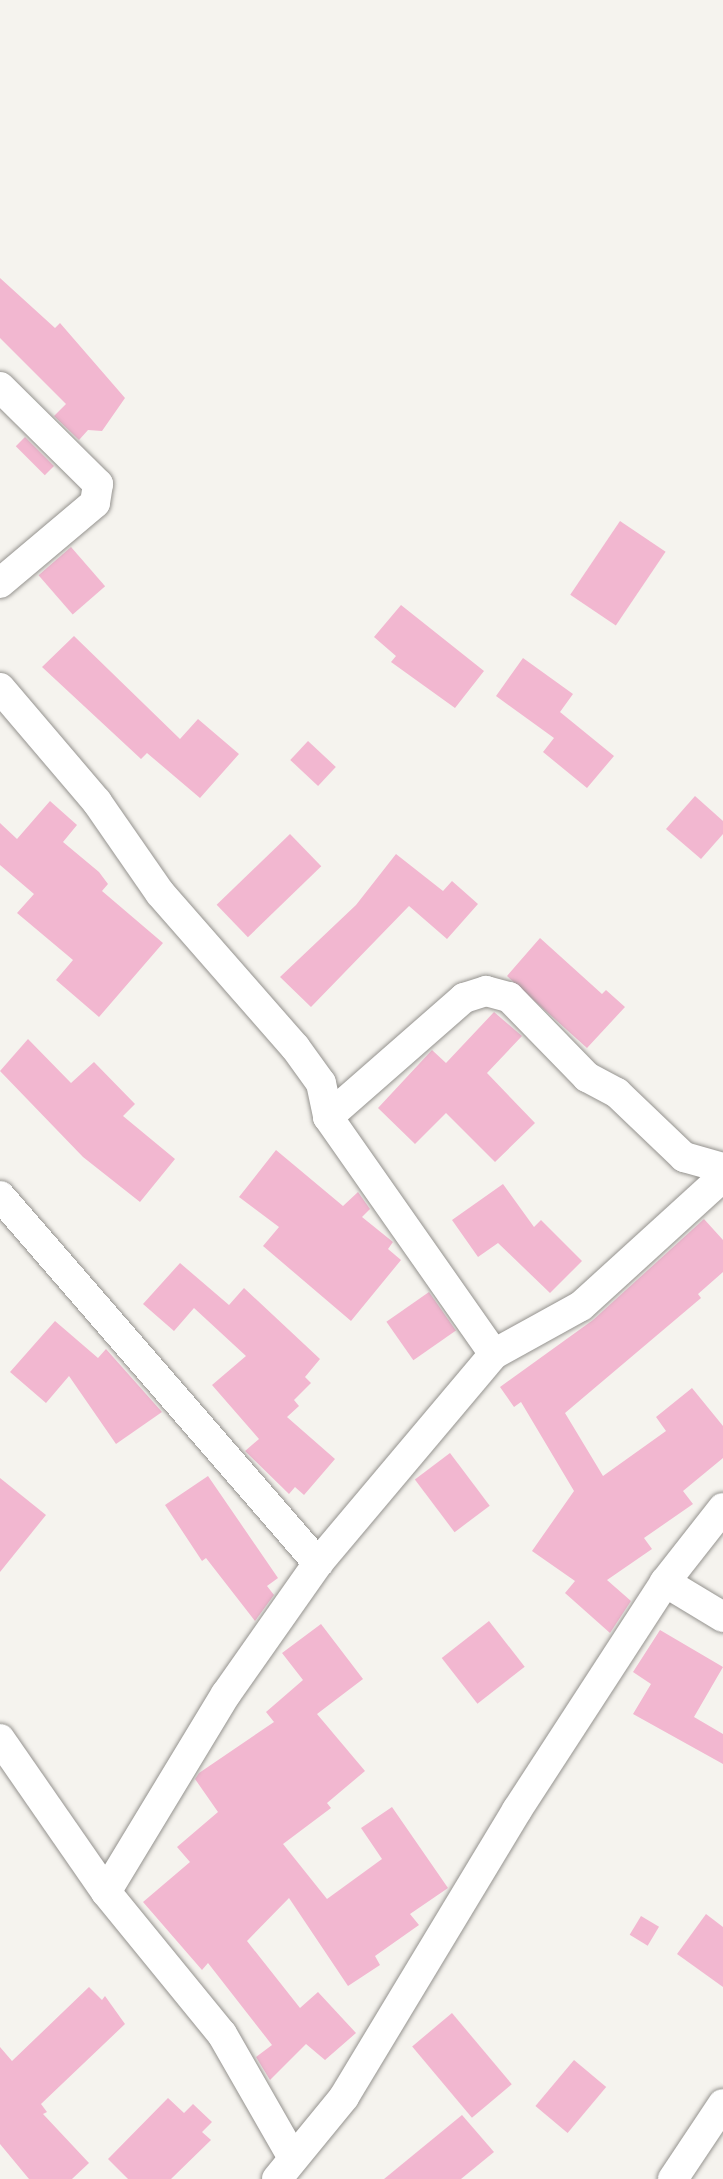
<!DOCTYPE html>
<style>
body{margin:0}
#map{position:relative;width:723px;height:2179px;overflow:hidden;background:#f5f3ee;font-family:"Libre Baskerville",serif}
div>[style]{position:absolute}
.building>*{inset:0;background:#f2b7d0;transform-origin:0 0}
.roads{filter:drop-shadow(0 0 2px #95938f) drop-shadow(0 0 2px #95938f)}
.minor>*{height:30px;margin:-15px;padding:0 15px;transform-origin:15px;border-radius:15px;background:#fff}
span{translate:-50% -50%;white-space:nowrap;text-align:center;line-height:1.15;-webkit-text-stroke:6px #fff;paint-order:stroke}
</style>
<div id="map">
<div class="building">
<div style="clip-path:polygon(0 278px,55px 328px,60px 323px,125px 398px,102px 431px,88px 430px,79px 440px,54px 416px,66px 404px,0 338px)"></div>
<div style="left:25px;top:437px;width:41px;height:13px;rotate:45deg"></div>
<div style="left:620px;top:521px;width:55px;height:89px;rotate:34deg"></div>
<div style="left:71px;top:547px;width:52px;height:43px;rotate:49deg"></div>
<div style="clip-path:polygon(401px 605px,484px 671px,455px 708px,391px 662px,396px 656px,374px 637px)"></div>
<div style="clip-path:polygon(74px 636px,180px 739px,198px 719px,239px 754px,200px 798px,147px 753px,141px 759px,42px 667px)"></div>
<div style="clip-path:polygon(523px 658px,573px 694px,560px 712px,614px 756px,587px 788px,543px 752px,554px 738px,496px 696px)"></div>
<div style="left:308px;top:741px;width:38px;height:26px;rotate:43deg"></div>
<div style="clip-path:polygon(695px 796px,723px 821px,723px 834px,701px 859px,666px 829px)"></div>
<div style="clip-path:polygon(50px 801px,77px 825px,63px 842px,99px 872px,108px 884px,102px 891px,163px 943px,99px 1017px,56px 980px,73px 960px,17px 913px,34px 894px,0 865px,0 823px,17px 839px)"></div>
<div style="left:290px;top:834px;width:45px;height:102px;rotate:46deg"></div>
<div style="clip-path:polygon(396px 854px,443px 891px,452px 881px,478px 904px,447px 939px,409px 906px,311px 1007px,280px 977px,356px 905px)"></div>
<div style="clip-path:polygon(540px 938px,602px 994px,606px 990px,625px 1007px,587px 1048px,507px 976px)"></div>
<div style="clip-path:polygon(494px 1012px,522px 1036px,487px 1073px,535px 1123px,495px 1162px,446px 1113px,415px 1144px,378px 1108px,432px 1050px,446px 1063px)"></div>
<div style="clip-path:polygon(28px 1039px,71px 1083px,94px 1062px,135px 1104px,123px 1116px,175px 1159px,140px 1202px,83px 1157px,0 1071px)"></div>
<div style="clip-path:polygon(276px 1150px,343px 1206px,358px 1192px,370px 1209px,362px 1217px,393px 1242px,388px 1249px,401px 1260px,351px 1321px,263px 1246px,279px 1227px,239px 1197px)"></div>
<div style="clip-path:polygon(503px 1184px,534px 1227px,541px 1220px,582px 1261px,550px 1293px,498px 1243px,478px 1257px,452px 1220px)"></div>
<div style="clip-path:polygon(704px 1219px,723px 1240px,723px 1272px,698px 1294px,701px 1298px,565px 1413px,603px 1476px,666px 1431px,656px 1417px,692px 1388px,723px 1426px,723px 1458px,683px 1491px,693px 1504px,644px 1538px,652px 1549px,607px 1580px,631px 1601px,610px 1633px,565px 1593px,575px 1581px,532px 1551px,574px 1491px,521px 1402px,514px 1407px,500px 1387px,593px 1320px)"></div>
<div style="clip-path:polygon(180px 1263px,229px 1305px,244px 1288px,320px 1359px,305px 1377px,311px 1383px,294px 1400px,299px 1406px,287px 1417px,335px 1459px,304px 1495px,295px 1487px,289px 1494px,245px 1451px,259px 1439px,212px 1385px,246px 1356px,194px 1308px,174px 1331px,143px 1304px)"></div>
<div style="left:429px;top:1292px;width:47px;height:52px;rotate:55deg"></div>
<div style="clip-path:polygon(55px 1321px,98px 1358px,106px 1349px,162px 1412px,116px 1444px,69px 1376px,46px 1403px,10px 1372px)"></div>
<div style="left:450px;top:1453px;width:66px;height:44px;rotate:53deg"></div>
<div style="clip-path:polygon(208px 1476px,278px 1578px,267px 1586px,274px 1595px,255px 1621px,206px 1558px,202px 1561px,165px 1505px)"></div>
<div style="clip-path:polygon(0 1478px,46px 1515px,0 1572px)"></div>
<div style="left:489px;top:1621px;width:58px;height:60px;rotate:52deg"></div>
<div style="clip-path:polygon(321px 1624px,363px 1679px,317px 1714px,365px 1771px,327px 1803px,331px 1808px,283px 1844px,327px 1899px,382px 1859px,361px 1828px,392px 1807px,448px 1888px,410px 1914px,419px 1925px,375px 1956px,380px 1965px,348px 1986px,289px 1898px,247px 1941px,300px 2008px,318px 1992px,356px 2033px,325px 2060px,306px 2044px,270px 2080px,256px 2057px,272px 2045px,208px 1963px,202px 1970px,143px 1902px,190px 1862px,177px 1847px,218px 1812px,195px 1779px,199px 1773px,274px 1722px,266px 1712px,303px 1680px,282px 1653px)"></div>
<div style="clip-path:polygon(660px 1630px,723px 1667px,694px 1717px,723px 1734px,723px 1764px,633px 1714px,651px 1684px,633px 1672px)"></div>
<div style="clip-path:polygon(706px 1914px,723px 1927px,723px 1987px,677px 1954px)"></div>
<div style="left:641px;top:1916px;width:21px;height:22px;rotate:31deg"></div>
<div style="clip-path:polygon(89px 1987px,102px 2000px,105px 1996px,125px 2024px,41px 2104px,47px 2112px,43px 2114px,89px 2163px,72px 2179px,29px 2179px,0 2144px,0 2047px,12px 2061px)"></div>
<div style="left:452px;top:2013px;width:93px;height:52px;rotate:50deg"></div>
<div style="left:574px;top:2060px;width:42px;height:60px;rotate:40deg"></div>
<div style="clip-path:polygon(168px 2098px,184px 2113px,193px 2104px,212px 2122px,202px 2132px,211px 2140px,171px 2179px,128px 2179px,108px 2159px)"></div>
<div style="clip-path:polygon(462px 2115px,494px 2152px,461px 2179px,384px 2179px)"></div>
</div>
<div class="roads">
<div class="minor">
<div style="left:0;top:387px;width:138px;rotate:44.7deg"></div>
<div style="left:98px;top:484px;width:19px;rotate:99deg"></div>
<div style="left:95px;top:503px;width:124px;rotate:139.9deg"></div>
<div style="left:0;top:688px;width:150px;rotate:49.6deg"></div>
<div style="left:97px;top:802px;width:111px;rotate:55.3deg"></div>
<div style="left:160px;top:893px;width:205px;rotate:48.8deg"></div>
<div style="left:295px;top:1047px;width:44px;rotate:54.2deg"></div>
<div style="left:321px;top:1083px;width:35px;rotate:78deg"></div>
<div style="left:328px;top:1117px;width:289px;rotate:55deg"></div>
<div style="left:328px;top:1117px;width:181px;rotate:-41.2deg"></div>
<div style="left:464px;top:998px;width:23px;rotate:-18deg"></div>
<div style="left:486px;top:991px;width:24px;rotate:15deg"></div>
<div style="left:509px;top:997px;width:112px;rotate:45.7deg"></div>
<div style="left:587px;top:1077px;width:34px;rotate:28deg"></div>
<div style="left:617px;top:1093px;width:93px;rotate:43.7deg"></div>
<div style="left:684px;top:1157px;width:41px;rotate:15.8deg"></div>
<div style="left:0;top:1196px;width:486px;rotate:49.1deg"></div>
<div style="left:665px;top:1582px;width:68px;rotate:31.1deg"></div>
<div style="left:0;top:1739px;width:186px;rotate:55.3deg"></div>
<div style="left:106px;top:1892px;width:183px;rotate:50.8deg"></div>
<div style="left:222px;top:2034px;width:143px;rotate:60.2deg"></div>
<div style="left:106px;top:1892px;width:232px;rotate:-58.8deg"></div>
<div style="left:226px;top:1694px;width:160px;rotate:-54.9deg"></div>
<div style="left:318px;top:1563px;width:273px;rotate:-49.9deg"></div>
<div style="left:494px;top:1354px;width:99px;rotate:-28.9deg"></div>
<div style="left:581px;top:1306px;width:192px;rotate:-42.3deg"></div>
<div style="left:277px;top:2179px;width:106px;rotate:-50.7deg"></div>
<div style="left:344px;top:2097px;width:335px;rotate:-58.9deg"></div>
<div style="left:517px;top:1810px;width:272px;rotate:-57deg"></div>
<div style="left:665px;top:1582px;width:94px;rotate:-51.9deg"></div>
<div style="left:673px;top:2179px;width:90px;rotate:-56.3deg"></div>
</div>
</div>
</div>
